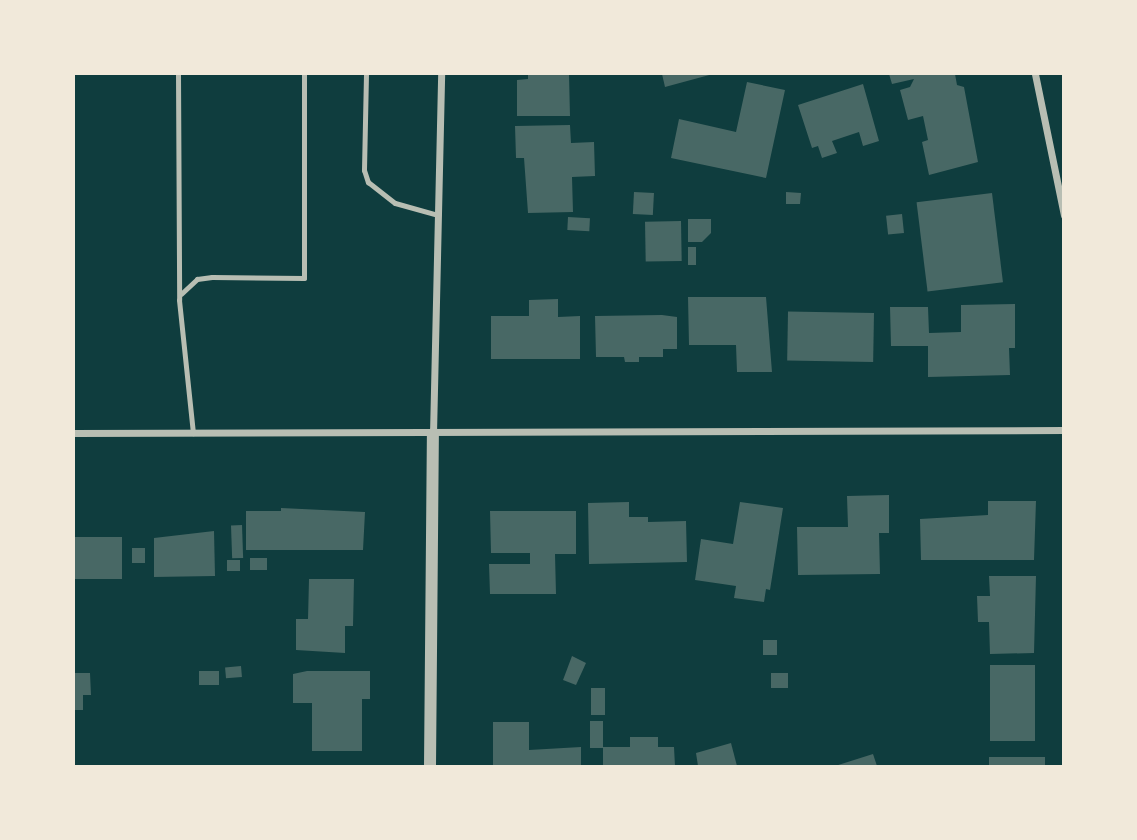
<!DOCTYPE html>
<style>
body{margin:0}
#map{position:relative;width:1137px;height:840px;overflow:hidden;background:#0f3d3e;font-family:"IBM Plex Sans",sans-serif}
div>[style]{position:absolute}
.building>*{inset:0;background:#486865;transform-origin:0 0}
.service>*{height:5px;margin:-2.5px;padding:0 2.5px;transform-origin:2.5px;border-radius:2.5px;background:#b8beb3}
.minor>*{height:7px;margin:-3.5px;padding:0 3.5px;transform-origin:3.5px;border-radius:3.5px;background:#b8beb3}
.tertiary>*{height:12px;margin:-6px;padding:0 6px;transform-origin:6px;border-radius:6px;background:#b8beb3}
span{translate:-50% -50%;white-space:nowrap;text-align:center;line-height:1.15;-webkit-text-stroke:5px #f1e9da;paint-order:stroke}
.frame{position:absolute;inset:0;border:75px solid #f1e9da;pointer-events:none}
</style>
<div id="map">
<div class="building">
<div style="clip-path:polygon(528px 74px,569px 74px,570px 116px,517px 116px,517px 80px,528px 79px)"></div>
<div style="clip-path:polygon(662px 74px,713px 74px,665px 87px)"></div>
<div style="clip-path:polygon(889px 74px,955px 74px,957px 85px,964px 87px,978px 162px,929px 175px,922px 142px,928px 140px,923px 116px,908px 120px,900px 90px,910px 87px,914px 79px,892px 84px)"></div>
<div style="clip-path:polygon(747px 82px,785px 90px,766px 178px,671px 158px,679px 119px,736px 132px)"></div>
<div style="clip-path:polygon(863px 84px,879px 141px,863px 146px,859px 132px,832px 141px,837px 153px,822px 158px,818px 146px,812px 148px,798px 105px)"></div>
<div style="clip-path:polygon(570px 125px,571px 143px,594px 142px,595px 176px,572px 177px,573px 212px,528px 213px,524px 158px,516px 158px,515px 126px)"></div>
<div style="left:634px;top:192px;width:20px;height:22px;rotate:3deg"></div>
<div style="clip-path:polygon(786px 192px,801px 193px,800px 204px,786px 204px)"></div>
<div style="left:992px;top:193px;width:90px;height:76px;rotate:83deg"></div>
<div style="left:902px;top:214px;width:19px;height:16px;rotate:84deg"></div>
<div style="left:568px;top:217px;width:22px;height:13px;rotate:3deg"></div>
<div style="clip-path:polygon(688px 219px,711px 219px,711px 233px,702px 242px,688px 242px)"></div>
<div style="left:681px;top:221px;width:40px;height:36px;rotate:89deg"></div>
<div style="left:688px;top:247px;width:8px;height:18px"></div>
<div style="clip-path:polygon(688px 297px,766px 297px,772px 372px,737px 372px,736px 345px,689px 345px)"></div>
<div style="clip-path:polygon(558px 299px,558px 317px,580px 316px,580px 359px,491px 359px,491px 316px,529px 316px,529px 300px)"></div>
<div style="clip-path:polygon(1015px 304px,1015px 348px,1009px 348px,1010px 375px,928px 377px,928px 346px,891px 346px,890px 307px,928px 307px,929px 333px,961px 332px,961px 305px)"></div>
<div style="left:874px;top:313px;width:49px;height:86px;rotate:91deg"></div>
<div style="clip-path:polygon(662px 315px,677px 317px,677px 349px,663px 349px,663px 357px,639px 357px,639px 362px,625px 362px,624px 357px,596px 357px,595px 316px)"></div>
<div style="clip-path:polygon(889px 495px,889px 533px,879px 533px,880px 574px,798px 575px,797px 527px,848px 527px,847px 496px)"></div>
<div style="clip-path:polygon(988px 501px,1036px 501px,1034px 560px,921px 560px,920px 519px,988px 515px)"></div>
<div style="clip-path:polygon(629px 502px,629px 517px,648px 517px,648px 522px,686px 521px,687px 562px,589px 564px,588px 503px)"></div>
<div style="clip-path:polygon(740px 502px,783px 508px,770px 590px,766px 589px,764px 602px,734px 598px,736px 586px,695px 580px,701px 539px,733px 544px)"></div>
<div style="clip-path:polygon(281px 508px,365px 512px,363px 550px,246px 550px,246px 511px,281px 511px)"></div>
<div style="clip-path:polygon(490px 511px,576px 511px,576px 554px,555px 554px,556px 594px,490px 594px,489px 564px,530px 564px,530px 553px,491px 553px)"></div>
<div style="left:242px;top:525px;width:33px;height:11px;rotate:88deg"></div>
<div style="clip-path:polygon(214px 531px,215px 576px,154px 577px,154px 538px)"></div>
<div style="left:74px;top:537px;width:48px;height:42px"></div>
<div style="left:132px;top:548px;width:13px;height:15px"></div>
<div style="left:250px;top:558px;width:17px;height:12px"></div>
<div style="left:227px;top:560px;width:13px;height:11px"></div>
<div style="clip-path:polygon(989px 576px,1036px 576px,1034px 653px,990px 654px,989px 622px,978px 622px,977px 596px,990px 596px)"></div>
<div style="clip-path:polygon(309px 579px,354px 579px,353px 626px,345px 626px,345px 653px,296px 650px,296px 619px,308px 619px)"></div>
<div style="left:777px;top:640px;width:15px;height:14px;rotate:90deg"></div>
<div style="clip-path:polygon(572px 656px,586px 663px,576px 685px,563px 680px)"></div>
<div style="left:990px;top:665px;width:45px;height:76px"></div>
<div style="left:241px;top:666px;width:11px;height:16px;rotate:85deg"></div>
<div style="left:199px;top:671px;width:20px;height:14px"></div>
<div style="clip-path:polygon(307px 671px,370px 671px,370px 699px,362px 699px,362px 751px,312px 751px,312px 703px,293px 703px,293px 674px)"></div>
<div style="clip-path:polygon(74px 673px,90px 673px,91px 695px,83px 695px,83px 710px,74px 710px)"></div>
<div style="left:771px;top:673px;width:17px;height:15px"></div>
<div style="left:591px;top:688px;width:14px;height:27px"></div>
<div style="clip-path:polygon(590px 721px,603px 721px,603px 747px,630px 747px,630px 737px,658px 737px,658px 747px,674px 747px,675px 766px,603px 766px,603px 748px,590px 748px)"></div>
<div style="clip-path:polygon(493px 722px,529px 722px,529px 750px,581px 747px,581px 766px,493px 766px)"></div>
<div style="clip-path:polygon(731px 743px,737px 766px,698px 766px,696px 753px)"></div>
<div style="clip-path:polygon(873px 754px,877px 766px,835px 766px)"></div>
<div style="left:1045px;top:757px;width:9px;height:56px;rotate:90deg"></div>
</div>
<div class="service">
<div style="left:178px;top:74px;width:226px;rotate:89.7deg"></div>
<div style="left:179px;top:300px;width:134px;rotate:84deg"></div>
<div style="left:366px;top:74px;width:96px;rotate:91.2deg"></div>
<div style="left:364px;top:170px;width:13px;rotate:72deg"></div>
<div style="left:368px;top:182px;width:34px;rotate:38deg"></div>
<div style="left:395px;top:203px;width:45px;rotate:15.6deg"></div>
<div style="left:181px;top:294px;width:22px;rotate:-43deg"></div>
<div style="left:197px;top:279px;width:15px;rotate:-8deg"></div>
<div style="left:212px;top:277px;width:92px;rotate:0.6deg"></div>
<div style="left:304px;top:278px;width:204px;rotate:-90deg"></div>
</div>
<div class="minor">
<div style="left:1035px;top:74px;width:144px;rotate:78.4deg"></div>
<div style="left:74px;top:433px;width:990px;rotate:-0.17deg"></div>
<div style="left:433px;top:434px;width:360px;rotate:-88.7deg"></div>
</div>
<div class="tertiary">
<div style="left:430px;top:766px;width:332px;rotate:-89.5deg"></div>
</div>
<div class="frame"></div>
</div>
